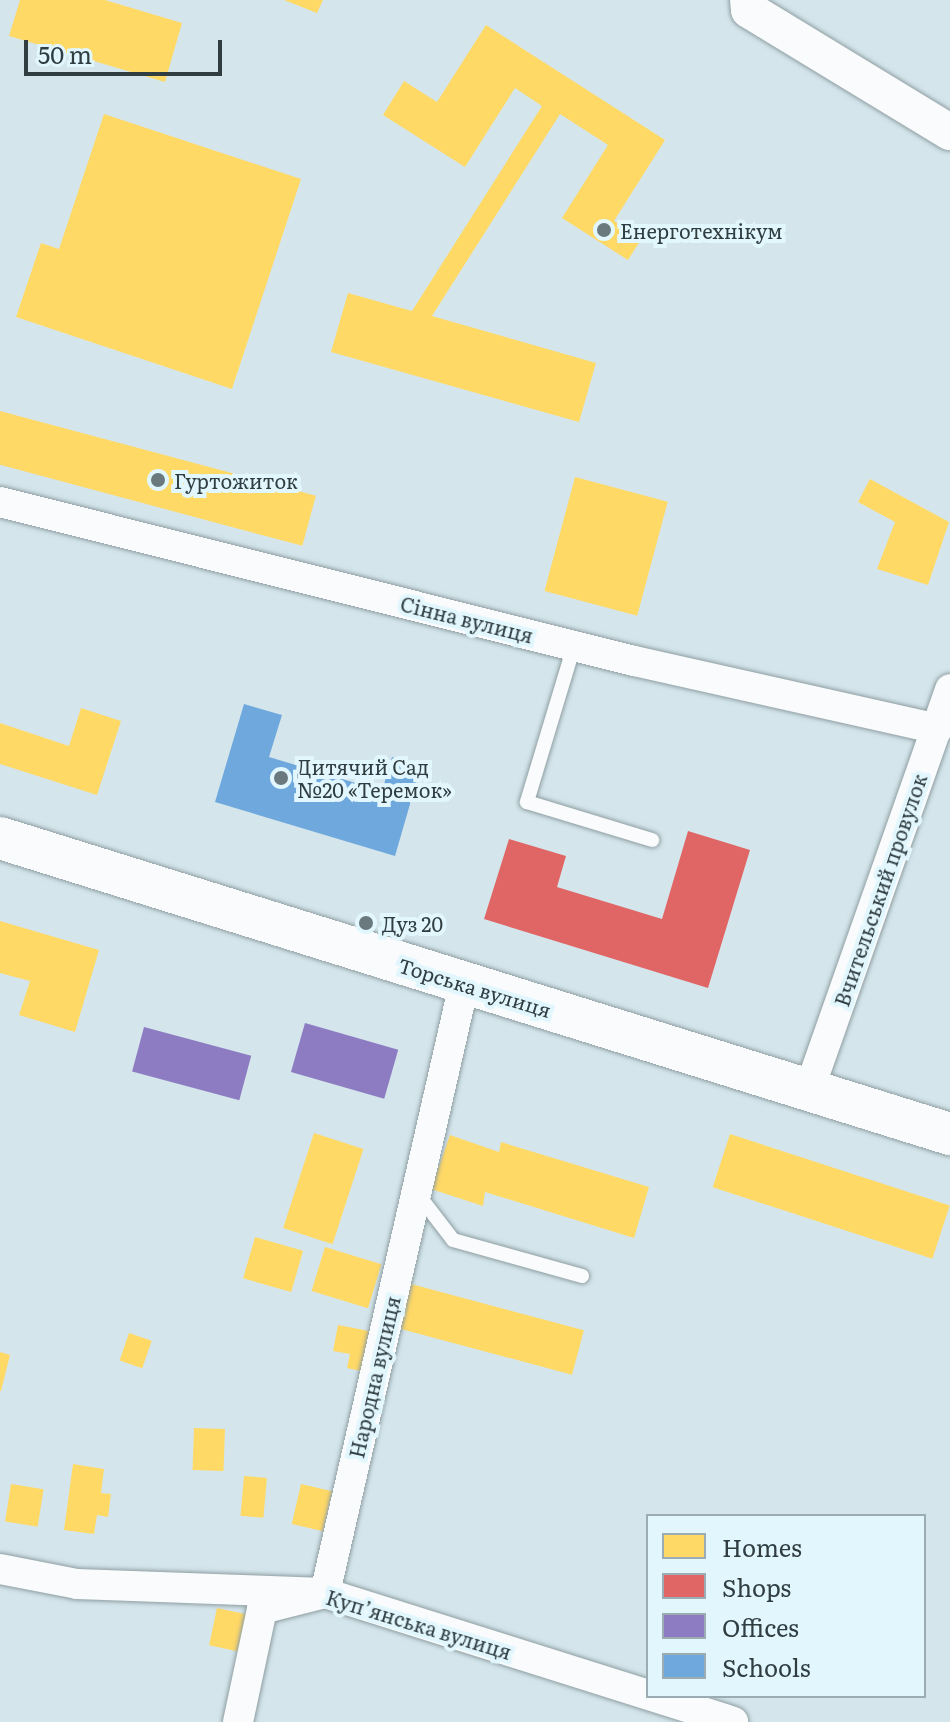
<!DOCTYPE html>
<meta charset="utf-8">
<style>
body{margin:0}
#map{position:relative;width:950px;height:1722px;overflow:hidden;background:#d4e6ec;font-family:Literata,serif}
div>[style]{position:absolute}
.homes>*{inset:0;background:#ffd966;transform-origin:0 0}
.shops>*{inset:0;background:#e06666}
.offices>*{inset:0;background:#8e7cc3;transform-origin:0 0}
.schools>*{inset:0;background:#6fa8dc}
.roads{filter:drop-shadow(0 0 2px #8f9ea2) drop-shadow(0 0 2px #8f9ea2)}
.service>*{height:14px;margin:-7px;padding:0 7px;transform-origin:7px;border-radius:7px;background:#f9fbfc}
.minor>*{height:30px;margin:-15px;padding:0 15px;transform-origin:15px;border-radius:15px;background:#f9fbfc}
.tertiary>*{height:36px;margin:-18px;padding:0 18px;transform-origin:18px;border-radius:18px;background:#f9fbfc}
.secondary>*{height:42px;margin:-21px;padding:0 21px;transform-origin:21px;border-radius:21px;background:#f9fbfc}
.dots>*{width:22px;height:22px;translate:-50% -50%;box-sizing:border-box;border:4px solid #e2f7fd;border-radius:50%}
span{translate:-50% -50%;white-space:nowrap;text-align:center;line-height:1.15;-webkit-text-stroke:8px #e2f7fd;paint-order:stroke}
.poi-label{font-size:20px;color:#303e42}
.left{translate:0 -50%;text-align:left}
.street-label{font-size:20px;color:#303e42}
.legend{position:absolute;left:646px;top:1514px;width:280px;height:184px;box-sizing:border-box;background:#e2f7fd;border:2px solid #9badb2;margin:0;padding:10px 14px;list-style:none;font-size:24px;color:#303e42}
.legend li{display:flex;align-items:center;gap:16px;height:40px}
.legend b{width:40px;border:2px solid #9badb2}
.scale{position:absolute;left:24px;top:40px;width:198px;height:36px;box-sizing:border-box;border:4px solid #303e42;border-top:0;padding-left:10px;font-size:24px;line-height:28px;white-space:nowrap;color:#303e42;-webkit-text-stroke:6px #e2f7fd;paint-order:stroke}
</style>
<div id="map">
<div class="homes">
<div style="clip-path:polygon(20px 0,105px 0,182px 23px,165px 82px,9px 36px)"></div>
<div style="clip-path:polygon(284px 0,323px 0,317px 13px)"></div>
<div style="clip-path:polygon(486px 25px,665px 140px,614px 221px,642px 238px,628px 260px,562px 218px,608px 145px,560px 114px,432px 316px,596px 363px,579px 422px,331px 352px,348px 293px,412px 311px,542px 106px,515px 88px,465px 167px,383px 115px,404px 81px,437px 102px)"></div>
<div style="clip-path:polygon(104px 114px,301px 179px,232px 389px,16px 317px,41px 243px,59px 249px)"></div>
<div style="left:0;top:411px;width:327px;height:52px;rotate:15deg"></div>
<div style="left:575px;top:477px;width:96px;height:118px;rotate:15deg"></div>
<div style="clip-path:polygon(870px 479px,949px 522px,928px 585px,877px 569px,895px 522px,858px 502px)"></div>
<div style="clip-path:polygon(81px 708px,121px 721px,97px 795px,0 764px,0 723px,69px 746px)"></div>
<div style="clip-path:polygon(0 921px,99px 950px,75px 1032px,19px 1015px,30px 981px,0 973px)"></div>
<div style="left:314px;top:1133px;width:52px;height:100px;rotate:18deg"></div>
<div style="left:730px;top:1134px;width:231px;height:56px;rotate:18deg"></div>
<div style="clip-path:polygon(450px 1135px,499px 1152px,501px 1142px,649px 1187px,634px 1238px,485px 1192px,483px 1206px,431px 1189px)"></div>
<div style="left:255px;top:1237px;width:50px;height:43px;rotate:16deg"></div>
<div style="left:325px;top:1247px;width:59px;height:46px;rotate:17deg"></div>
<div style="left:411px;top:1284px;width:179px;height:46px;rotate:15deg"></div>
<div style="clip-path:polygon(338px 1325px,369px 1331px,361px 1371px,347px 1368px,350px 1354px,333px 1351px)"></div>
<div style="left:129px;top:1333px;width:24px;height:29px;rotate:19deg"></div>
<div style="clip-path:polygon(0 1352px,10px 1355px,1px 1391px,0 1391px)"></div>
<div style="left:194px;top:1428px;width:31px;height:42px;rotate:2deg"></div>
<div style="clip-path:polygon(73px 1464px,104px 1469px,101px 1493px,111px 1494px,108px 1517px,97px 1515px,94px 1534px,64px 1530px)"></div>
<div style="left:244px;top:1476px;width:23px;height:40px;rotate:5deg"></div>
<div style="left:11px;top:1484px;width:33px;height:38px;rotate:9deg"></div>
<div style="left:301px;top:1484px;width:32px;height:41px;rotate:13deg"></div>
<div style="left:217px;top:1608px;width:30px;height:38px;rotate:12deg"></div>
</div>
<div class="shops">
<div style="clip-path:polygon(688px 831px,750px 850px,708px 988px,484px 919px,509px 839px,566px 856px,557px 887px,662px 919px)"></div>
</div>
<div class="offices">
<div style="left:305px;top:1023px;width:97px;height:51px;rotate:16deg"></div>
<div style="left:144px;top:1027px;width:111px;height:46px;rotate:15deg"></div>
</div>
<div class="schools">
<div style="clip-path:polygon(244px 704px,282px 715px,269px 757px,382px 791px,392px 757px,421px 766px,395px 856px,215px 802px)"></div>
</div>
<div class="roads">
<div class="service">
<div style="left:574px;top:646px;width:163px;rotate:106.8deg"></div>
<div style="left:527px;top:802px;width:131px;rotate:16.9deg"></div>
<div style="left:417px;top:1193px;width:59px;rotate:52.5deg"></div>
<div style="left:453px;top:1240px;width:134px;rotate:15.6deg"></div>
</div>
<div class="minor">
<div style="left:0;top:502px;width:654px;rotate:14.08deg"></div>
<div style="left:634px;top:661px;width:311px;rotate:12.6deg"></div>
<div style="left:809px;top:1090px;width:425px;rotate:-70.6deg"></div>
<div style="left:0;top:1569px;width:78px;rotate:11deg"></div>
<div style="left:77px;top:1584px;width:248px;rotate:2.1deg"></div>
<div style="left:325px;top:1593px;width:428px;rotate:17.5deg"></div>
<div style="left:238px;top:1722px;width:116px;rotate:-78deg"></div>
<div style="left:262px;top:1609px;width:65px;rotate:-14.3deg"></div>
<div style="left:325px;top:1593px;width:625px;rotate:-77.14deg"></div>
</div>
<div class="tertiary">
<div style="left:748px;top:0;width:10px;rotate:84deg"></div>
<div style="left:749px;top:10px;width:235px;rotate:31.3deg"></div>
</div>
<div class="secondary">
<div style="left:0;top:838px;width:995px;rotate:17.31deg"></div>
</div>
</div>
<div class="dots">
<div style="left:604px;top:230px;background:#69797e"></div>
<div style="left:158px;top:480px;background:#69797e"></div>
<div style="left:281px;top:778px;background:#69797e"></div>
<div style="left:366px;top:923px;background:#69797e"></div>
</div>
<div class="poi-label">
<span class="left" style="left:620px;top:230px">Енерготехнікум</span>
<span class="left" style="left:174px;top:480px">Гуртожиток</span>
<span class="left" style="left:297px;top:778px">Дитячий Сад<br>№20 «Теремок»</span>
<span class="left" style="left:382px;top:923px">Дуз 20</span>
</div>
<div class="street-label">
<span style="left:467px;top:619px;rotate:14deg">Сінна вулиця</span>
<span style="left:880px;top:890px;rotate:-71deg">Вчительський провулок</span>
<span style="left:475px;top:987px;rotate:17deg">Торська вулиця</span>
<span style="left:374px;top:1377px;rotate:-77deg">Народна вулиця</span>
<span style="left:419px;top:1624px;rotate:17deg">Куп’янська вулиця</span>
</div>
<ul class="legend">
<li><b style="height:22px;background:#ffd966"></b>Homes</li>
<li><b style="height:22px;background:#e06666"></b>Shops</li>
<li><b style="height:22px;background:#8e7cc3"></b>Offices</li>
<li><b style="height:22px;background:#6fa8dc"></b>Schools</li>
</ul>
<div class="scale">50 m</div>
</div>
